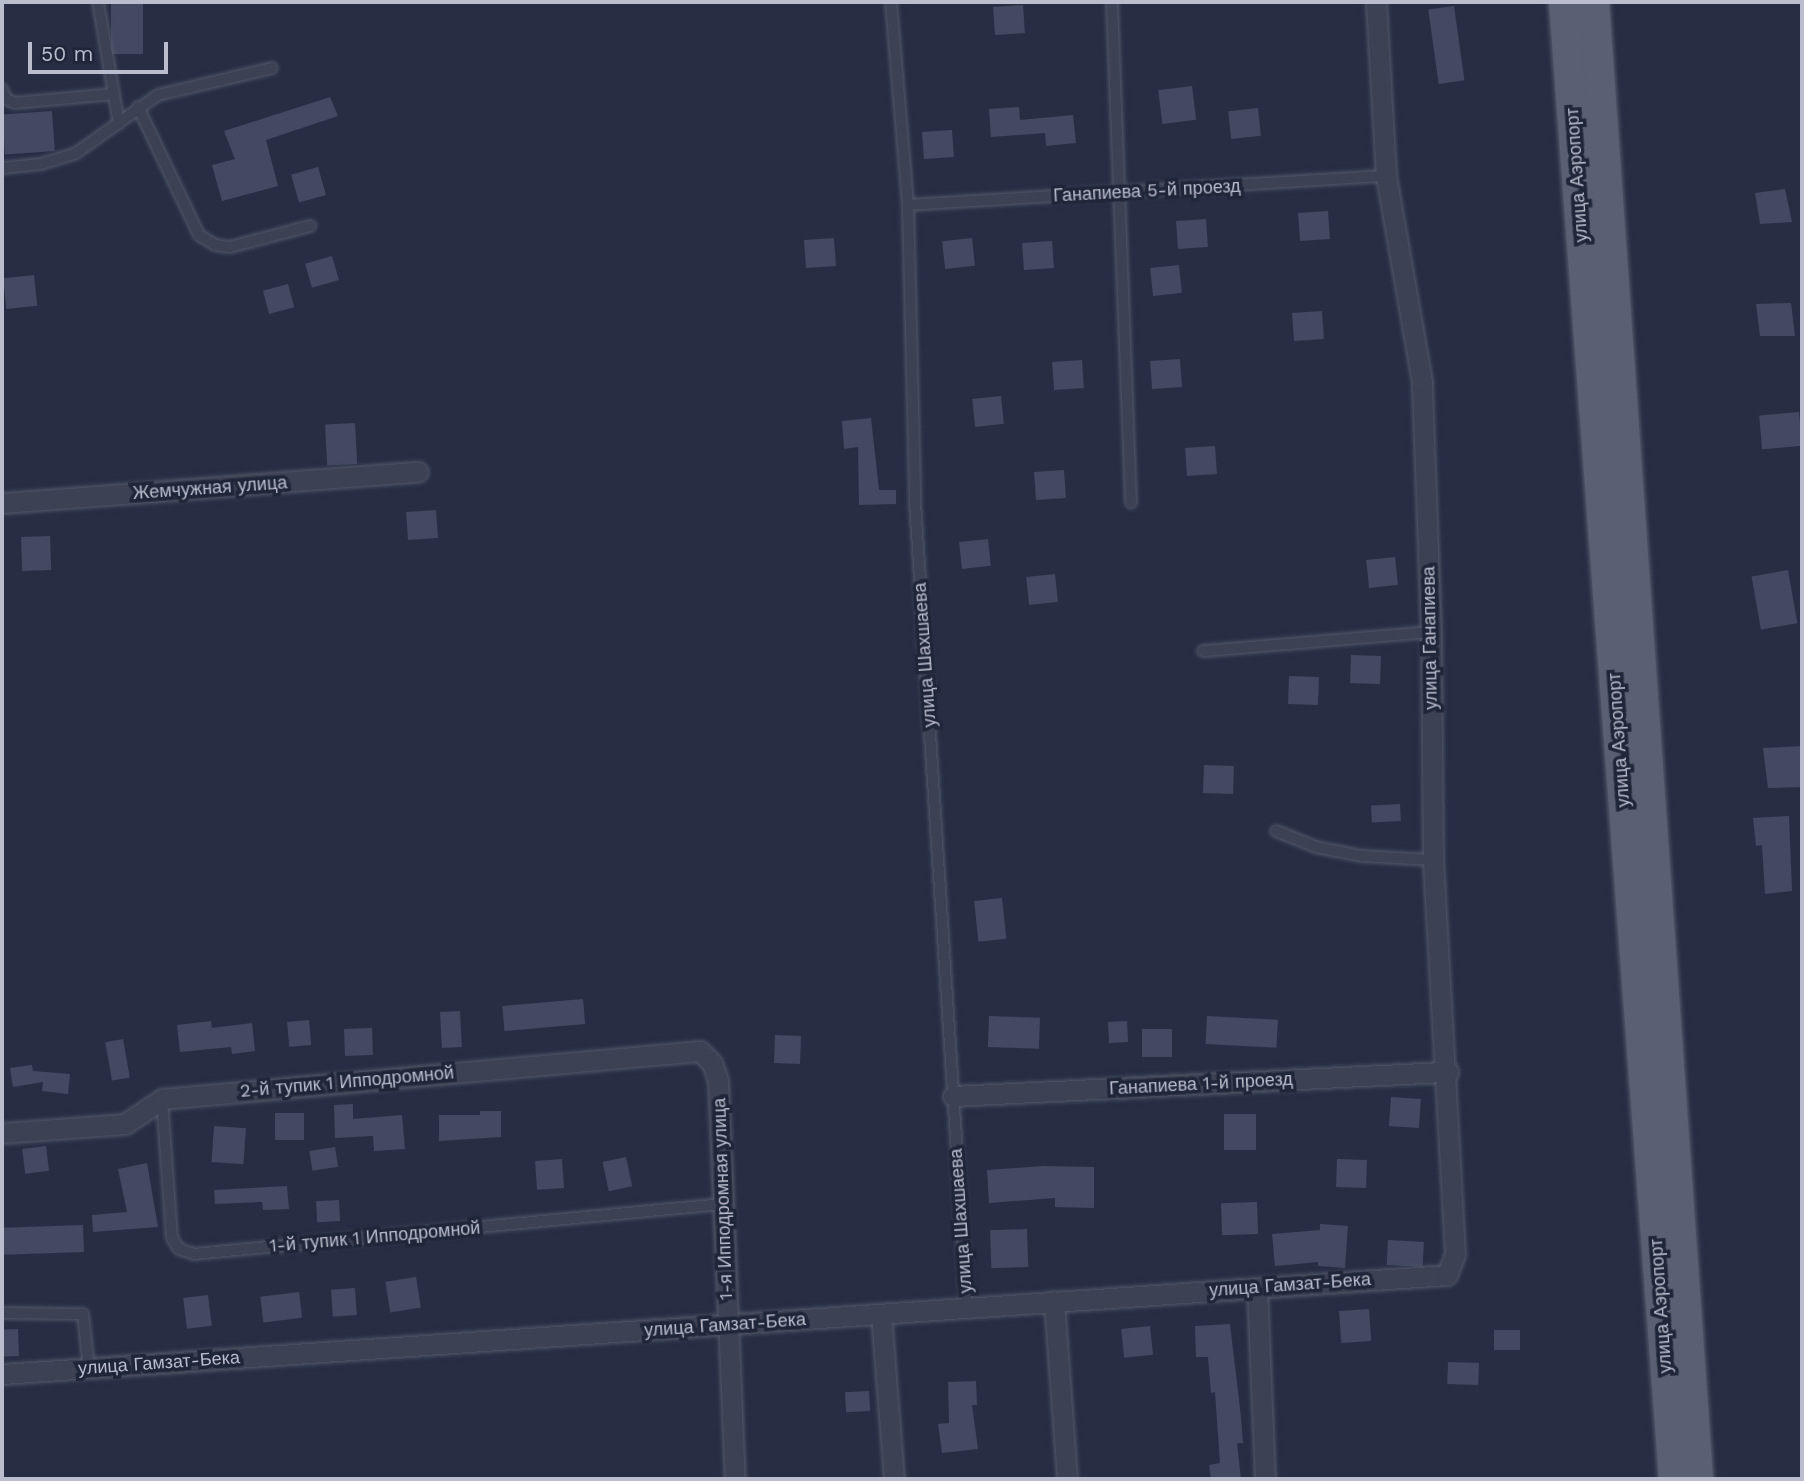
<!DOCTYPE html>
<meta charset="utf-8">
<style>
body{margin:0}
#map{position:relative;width:1804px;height:1481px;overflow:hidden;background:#272e44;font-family:"Work Sans",sans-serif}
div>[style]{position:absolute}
.building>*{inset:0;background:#424961;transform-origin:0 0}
.roads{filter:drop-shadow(0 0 2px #54596b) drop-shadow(0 0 2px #54596b)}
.lane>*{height:10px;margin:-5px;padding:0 5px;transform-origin:5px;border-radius:5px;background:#3c4153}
.street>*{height:19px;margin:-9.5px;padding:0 9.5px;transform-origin:9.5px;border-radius:9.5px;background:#3c4153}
.primary>*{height:30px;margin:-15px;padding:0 15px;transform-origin:15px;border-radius:15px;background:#5a6073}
span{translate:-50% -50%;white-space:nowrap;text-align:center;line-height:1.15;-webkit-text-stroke:7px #202639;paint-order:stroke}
.street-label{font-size:18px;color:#b9bdcd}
.frame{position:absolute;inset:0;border:4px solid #b9bdcd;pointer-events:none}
.scale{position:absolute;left:28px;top:42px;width:140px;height:32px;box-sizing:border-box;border:4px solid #b9bdcd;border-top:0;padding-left:9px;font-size:21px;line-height:24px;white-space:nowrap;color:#b9bdcd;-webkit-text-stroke:5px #202639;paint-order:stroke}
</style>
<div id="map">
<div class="building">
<div style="left:111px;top:2px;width:32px;height:52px"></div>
<div style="left:1023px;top:5px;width:28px;height:30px;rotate:86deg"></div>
<div style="left:1454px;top:6px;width:75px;height:26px;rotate:82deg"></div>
<div style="left:1192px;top:86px;width:34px;height:34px;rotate:83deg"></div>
<div style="clip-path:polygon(330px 97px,338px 116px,266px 140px,278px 186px,222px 201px,212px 165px,235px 159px,224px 131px)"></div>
<div style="clip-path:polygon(1019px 107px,1020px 120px,1073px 115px,1076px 143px,1046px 146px,1045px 133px,991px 137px,989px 109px)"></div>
<div style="left:1258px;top:108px;width:28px;height:30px;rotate:84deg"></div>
<div style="left:52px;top:111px;width:40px;height:50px;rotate:86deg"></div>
<div style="left:952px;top:130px;width:27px;height:30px;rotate:86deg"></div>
<div style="left:318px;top:167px;width:29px;height:28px;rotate:74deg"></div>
<div style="clip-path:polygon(1785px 189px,1792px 222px,1760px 224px,1755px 193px)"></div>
<div style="left:1328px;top:211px;width:28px;height:30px;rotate:86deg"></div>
<div style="left:1206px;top:219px;width:28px;height:30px;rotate:86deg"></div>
<div style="left:834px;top:238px;width:28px;height:30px;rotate:86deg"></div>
<div style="left:972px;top:238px;width:28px;height:30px;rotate:84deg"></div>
<div style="left:1052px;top:241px;width:27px;height:30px;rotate:86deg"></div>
<div style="left:332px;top:256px;width:25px;height:28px;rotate:74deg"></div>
<div style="left:1179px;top:265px;width:28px;height:29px;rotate:84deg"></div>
<div style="left:34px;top:275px;width:31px;height:31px;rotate:84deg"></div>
<div style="left:288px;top:284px;width:24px;height:26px;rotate:75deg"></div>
<div style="clip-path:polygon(1791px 303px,1795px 336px,1760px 336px,1756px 304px)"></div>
<div style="left:1322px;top:311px;width:28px;height:30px;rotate:86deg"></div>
<div style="left:1180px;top:359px;width:28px;height:30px;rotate:86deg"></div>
<div style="left:1082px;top:360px;width:28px;height:30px;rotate:86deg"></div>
<div style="left:1001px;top:396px;width:28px;height:29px;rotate:84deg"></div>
<div style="left:1799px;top:412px;width:34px;height:40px;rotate:85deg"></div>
<div style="clip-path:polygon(871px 418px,879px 490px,896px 490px,896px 504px,859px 505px,858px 447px,844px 449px,842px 421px)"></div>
<div style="left:355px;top:423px;width:41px;height:30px;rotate:87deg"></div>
<div style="left:1215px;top:446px;width:28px;height:30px;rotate:86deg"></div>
<div style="left:1064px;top:470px;width:28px;height:30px;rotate:86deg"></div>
<div style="left:436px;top:510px;width:28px;height:30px;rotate:86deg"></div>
<div style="left:50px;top:536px;width:34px;height:29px;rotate:88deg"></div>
<div style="left:988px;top:539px;width:27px;height:29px;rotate:84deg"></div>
<div style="left:1395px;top:557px;width:28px;height:29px;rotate:84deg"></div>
<div style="left:1788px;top:570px;width:54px;height:37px;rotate:80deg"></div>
<div style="left:1055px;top:574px;width:28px;height:29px;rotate:84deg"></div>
<div style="left:1351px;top:655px;width:30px;height:28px;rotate:2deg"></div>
<div style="left:1289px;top:676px;width:30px;height:28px;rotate:2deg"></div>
<div style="clip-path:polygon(1802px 746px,1802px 787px,1768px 788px,1763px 748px)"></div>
<div style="left:1204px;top:765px;width:30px;height:28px;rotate:2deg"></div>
<div style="left:1400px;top:804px;width:17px;height:29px;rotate:87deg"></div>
<div style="clip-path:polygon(1789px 816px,1792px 891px,1765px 894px,1762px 845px,1756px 846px,1753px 818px)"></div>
<div style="left:1002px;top:898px;width:41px;height:28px;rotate:84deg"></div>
<div style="left:583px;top:999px;width:25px;height:81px;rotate:85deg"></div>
<div style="left:460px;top:1011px;width:36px;height:20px;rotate:87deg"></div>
<div style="left:989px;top:1016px;width:51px;height:31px;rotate:2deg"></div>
<div style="left:1207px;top:1016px;width:71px;height:28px;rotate:3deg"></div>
<div style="left:309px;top:1020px;width:25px;height:22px;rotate:85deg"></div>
<div style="clip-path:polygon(211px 1021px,212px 1028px,252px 1023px,255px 1051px,232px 1054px,231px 1047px,180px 1052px,177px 1025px)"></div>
<div style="left:1127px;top:1021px;width:21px;height:19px;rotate:87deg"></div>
<div style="left:372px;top:1028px;width:27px;height:28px;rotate:88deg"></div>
<div style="left:1142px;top:1029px;width:30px;height:28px"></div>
<div style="left:775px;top:1035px;width:26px;height:28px;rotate:2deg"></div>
<div style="left:123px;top:1039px;width:39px;height:18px;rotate:80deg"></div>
<div style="clip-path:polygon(32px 1065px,33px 1071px,70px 1074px,68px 1094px,42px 1091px,43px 1082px,13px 1087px,10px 1068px)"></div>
<div style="left:1391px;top:1097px;width:30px;height:29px;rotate:4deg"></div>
<div style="clip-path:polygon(353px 1104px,353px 1119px,402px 1115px,405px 1149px,374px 1151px,373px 1136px,335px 1138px,334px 1105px)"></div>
<div style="clip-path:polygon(480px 1111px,501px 1111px,501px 1137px,439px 1141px,439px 1115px,480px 1115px)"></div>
<div style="left:304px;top:1113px;width:27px;height:29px;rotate:90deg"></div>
<div style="left:1224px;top:1114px;width:32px;height:36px"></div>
<div style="left:214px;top:1126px;width:32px;height:36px;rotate:4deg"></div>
<div style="left:46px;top:1146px;width:25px;height:24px;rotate:83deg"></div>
<div style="left:335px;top:1147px;width:20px;height:26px;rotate:81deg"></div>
<div style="left:626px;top:1157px;width:30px;height:24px;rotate:78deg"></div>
<div style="left:562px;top:1159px;width:29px;height:27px;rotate:86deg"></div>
<div style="left:1337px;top:1159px;width:30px;height:28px;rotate:2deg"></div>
<div style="clip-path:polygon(147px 1163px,158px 1227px,93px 1232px,92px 1215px,127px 1212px,118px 1169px)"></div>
<div style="clip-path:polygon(1043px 1166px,1094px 1167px,1094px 1208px,1055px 1207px,1055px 1198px,989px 1203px,987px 1170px)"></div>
<div style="clip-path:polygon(287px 1186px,289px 1209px,263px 1210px,262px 1202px,215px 1204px,214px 1190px)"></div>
<div style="left:339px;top:1200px;width:21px;height:23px;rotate:87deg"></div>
<div style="left:1257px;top:1202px;width:32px;height:36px;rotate:88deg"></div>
<div style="clip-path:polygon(1320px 1224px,1348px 1226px,1345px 1268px,1318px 1266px,1318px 1262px,1275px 1266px,1272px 1234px,1320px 1230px)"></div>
<div style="left:83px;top:1225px;width:27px;height:81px;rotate:88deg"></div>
<div style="left:1027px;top:1229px;width:38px;height:37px;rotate:88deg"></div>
<div style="left:1388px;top:1240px;width:36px;height:25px;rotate:3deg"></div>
<div style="left:416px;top:1277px;width:31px;height:31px;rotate:81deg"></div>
<div style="left:355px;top:1288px;width:27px;height:24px;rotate:86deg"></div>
<div style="left:299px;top:1292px;width:26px;height:39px;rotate:83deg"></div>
<div style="left:208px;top:1295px;width:31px;height:25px;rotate:83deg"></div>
<div style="left:1369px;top:1309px;width:32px;height:30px;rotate:86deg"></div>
<div style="clip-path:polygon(1230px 1324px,1241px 1417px,1243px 1443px,1237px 1443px,1241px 1479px,1211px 1479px,1209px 1465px,1220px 1463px,1215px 1392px,1211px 1393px,1208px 1357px,1196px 1357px,1195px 1326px)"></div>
<div style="left:1150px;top:1326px;width:29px;height:29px;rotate:84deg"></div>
<div style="left:18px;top:1329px;width:27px;height:16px;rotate:88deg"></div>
<div style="left:1494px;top:1330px;width:26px;height:20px"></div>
<div style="left:1448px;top:1362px;width:31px;height:22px;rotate:2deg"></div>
<div style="clip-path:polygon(976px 1381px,977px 1405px,972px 1405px,978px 1449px,942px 1453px,938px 1424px,949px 1423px,948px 1382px)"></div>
<div style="left:869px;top:1391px;width:20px;height:24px;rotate:87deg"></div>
</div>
<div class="roads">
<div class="lane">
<div style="left:98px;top:2px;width:123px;rotate:80.2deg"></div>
<div style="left:891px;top:2px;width:204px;rotate:85.2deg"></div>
<div style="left:908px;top:205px;width:297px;rotate:88.6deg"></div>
<div style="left:915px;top:502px;width:808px;rotate:86.31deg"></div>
<div style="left:1112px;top:2px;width:501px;rotate:87.83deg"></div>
<div style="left:2px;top:89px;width:11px;rotate:68deg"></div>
<div style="left:6px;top:99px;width:10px;rotate:24deg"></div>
<div style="left:15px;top:103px;width:99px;rotate:-5.2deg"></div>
<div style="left:138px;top:107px;width:142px;rotate:64.5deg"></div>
<div style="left:199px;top:235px;width:19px;rotate:32deg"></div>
<div style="left:215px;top:245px;width:15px;rotate:8deg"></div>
<div style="left:230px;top:247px;width:83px;rotate:-14.7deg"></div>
<div style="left:2px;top:168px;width:39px;rotate:-6deg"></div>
<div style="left:41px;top:164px;width:37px;rotate:-17deg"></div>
<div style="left:76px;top:153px;width:100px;rotate:-35.3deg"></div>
<div style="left:158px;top:95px;width:117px;rotate:-13.3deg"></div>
<div style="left:908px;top:205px;width:479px;rotate:-3.5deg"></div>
<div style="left:1203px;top:651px;width:229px;rotate:-4.8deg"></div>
<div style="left:1276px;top:831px;width:43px;rotate:21.8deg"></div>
<div style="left:1316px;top:847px;width:47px;rotate:11.1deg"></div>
<div style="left:1362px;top:856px;width:71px;rotate:3.2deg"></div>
<div style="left:162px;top:1099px;width:139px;rotate:85.9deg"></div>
<div style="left:172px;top:1238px;width:13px;rotate:58deg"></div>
<div style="left:179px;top:1249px;width:16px;rotate:18deg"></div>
<div style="left:194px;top:1254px;width:531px;rotate:-5.4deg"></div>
<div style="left:2px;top:1313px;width:81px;rotate:0.7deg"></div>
<div style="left:83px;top:1314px;width:54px;rotate:83.7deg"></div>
</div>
<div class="street">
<div style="left:2px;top:503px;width:417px;rotate:-4.3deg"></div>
<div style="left:953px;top:1096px;width:496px;rotate:-2.8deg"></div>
<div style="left:2px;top:1133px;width:123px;rotate:-4.2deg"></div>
<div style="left:125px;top:1124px;width:45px;rotate:-34deg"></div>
<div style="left:162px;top:1099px;width:540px;rotate:-5.1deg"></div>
<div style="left:700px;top:1051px;width:17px;rotate:45deg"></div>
<div style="left:712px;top:1063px;width:18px;rotate:71deg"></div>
<div style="left:718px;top:1080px;width:399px;rotate:87.6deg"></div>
<div style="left:1257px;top:1288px;width:191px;rotate:87.6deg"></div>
<div style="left:1054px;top:1301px;width:178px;rotate:85.8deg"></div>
<div style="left:881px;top:1314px;width:166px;rotate:85.5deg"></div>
<div style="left:2px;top:1374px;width:1448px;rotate:-3.92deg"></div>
<div style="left:1447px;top:1275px;width:22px;rotate:-69deg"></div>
<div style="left:1455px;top:1254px;width:395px;rotate:-93.2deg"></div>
<div style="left:1433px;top:860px;width:228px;rotate:-90.5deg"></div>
<div style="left:1431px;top:632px;width:250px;rotate:-92.1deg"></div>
<div style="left:1422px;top:382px;width:209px;rotate:-99.9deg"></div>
<div style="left:1386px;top:176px;width:174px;rotate:-93.3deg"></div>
</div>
<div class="primary">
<div style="left:1564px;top:2px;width:1481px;rotate:85.74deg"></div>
<div style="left:1594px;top:2px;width:1481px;rotate:85.97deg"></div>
</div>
</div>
<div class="street-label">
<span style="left:1577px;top:175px;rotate:-94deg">улица Аэропорт</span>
<span style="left:1147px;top:191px;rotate:-3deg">Ганапиева 5-й проезд</span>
<span style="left:210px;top:488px;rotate:-4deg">Жемчужная улица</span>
<span style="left:1430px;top:638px;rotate:-91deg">улица Ганапиева</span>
<span style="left:925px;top:655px;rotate:-94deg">улица Шахшаева</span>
<span style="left:1619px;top:740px;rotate:-94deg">улица Аэропорт</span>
<span style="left:347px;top:1082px;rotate:-5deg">2-й тупик 1 Ипподромной</span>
<span style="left:1201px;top:1084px;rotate:-3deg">Ганапиева 1-й проезд</span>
<span style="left:723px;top:1199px;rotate:-92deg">1-я Ипподромная улица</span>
<span style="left:961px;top:1221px;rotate:-94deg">улица Шахшаева</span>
<span style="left:375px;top:1237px;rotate:-5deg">1-й тупик 1 Ипподромной</span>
<span style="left:1290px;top:1285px;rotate:-4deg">улица Гамзат-Бека</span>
<span style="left:1661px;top:1306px;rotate:-94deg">улица Аэропорт</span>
<span style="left:725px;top:1325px;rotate:-4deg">улица Гамзат-Бека</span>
<span style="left:159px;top:1363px;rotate:-4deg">улица Гамзат-Бека</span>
</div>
<div class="frame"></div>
<div class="scale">50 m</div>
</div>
